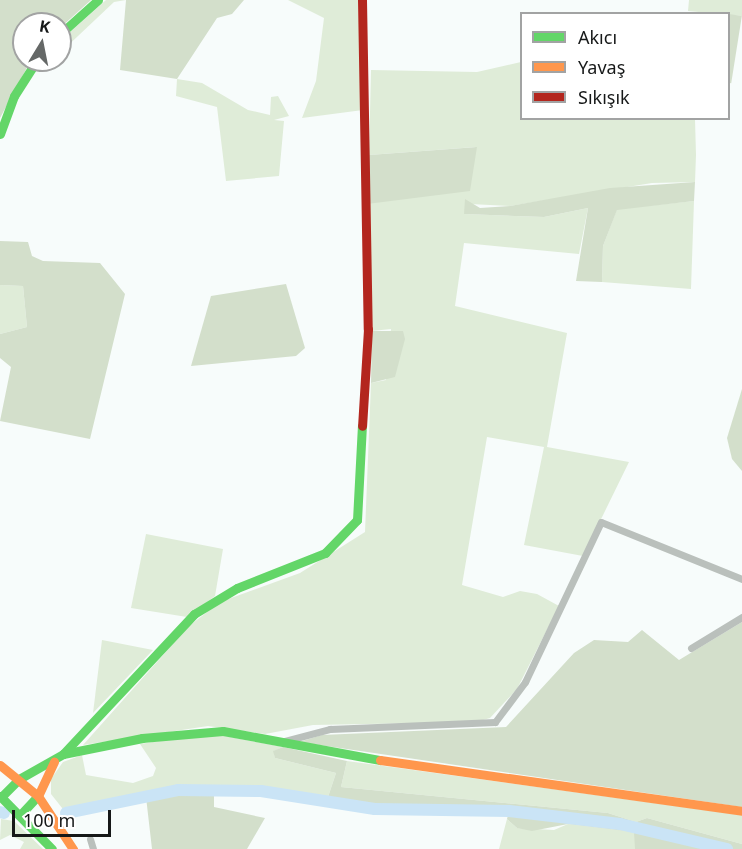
<!DOCTYPE html>
<meta charset="utf-8">
<style>
body{margin:0}
#map{position:relative;width:742px;height:849px;overflow:hidden;background:#f7fcfb;font-family:"Noto Sans",sans-serif}
div>[style]{position:absolute}
.green>*{inset:0;background:#dfecd8}
.forest>*{inset:0;background:#d3dfcb;transform-origin:0 0}
.river>*{height:12px;margin:-6px;padding:0 6px;transform-origin:6px;border-radius:6px;background:#cae4f6}
.street>*{height:7px;margin:-3.5px;padding:0 3.5px;transform-origin:3.5px;border-radius:3.5px;background:#bac0bc}
.fast>*{height:9px;margin:-4.5px;padding:0 4.5px;transform-origin:4.5px;border-radius:4.5px;background:#63d668}
.slow>*{height:9px;margin:-4.5px;padding:0 4.5px;transform-origin:4.5px;border-radius:4.5px;background:#ff974d}
.jam>*{height:9px;margin:-4.5px;padding:0 4.5px;transform-origin:4.5px;border-radius:4.5px;background:#b3261e}
span{translate:-50% -50%;white-space:nowrap;text-align:center;line-height:1.15;-webkit-text-stroke:5px #fff;paint-order:stroke}
.legend{position:absolute;left:520px;top:12px;width:210px;height:108px;box-sizing:border-box;background:#fff;border:2px solid #a2a3a3;margin:0;padding:8px 10px;list-style:none;font-size:18px;color:#161818}
.legend li{display:flex;align-items:center;gap:12px;height:30px}
.legend b{width:30px;border:2px solid #a2a3a3}
.north{position:absolute;left:12px;top:12px;width:60px;height:60px;box-sizing:border-box;background:#fff;border:2px solid #a2a3a3;border-radius:50%;rotate:10deg;font-size:16px;font-weight:700;line-height:24px;text-align:center;color:#161818}
.north::after{content:'';display:block;margin:auto;width:21px;height:27px;background:#656867;clip-path:polygon(50% 0,100% 100%,50% 72%,0 100%)}
.scale{position:absolute;left:12px;top:810px;width:99px;height:27px;box-sizing:border-box;border:3px solid #161818;border-top:0;padding-left:8px;font-size:18px;line-height:21px;white-space:nowrap;color:#161818;-webkit-text-stroke:4px #fff;paint-order:stroke}
</style>
<div id="map">
<div class="green">
<div style="clip-path:polygon(106px 0,126px 0,114px 2px,60px 53px,60px 41px)"></div>
<div style="clip-path:polygon(288px 0,358px 0,363px 110px,302px 118px,316px 81px,324px 18px)"></div>
<div style="clip-path:polygon(689px 0,742px 0,742px 16px,688px 11px)"></div>
<div style="clip-path:polygon(521px 62px,522px 118px,695px 119px,696px 155px,695px 182px,652px 183px,510px 206px,470px 204px,464px 214px,544px 217px,588px 208px,579px 254px,464px 243px,455px 306px,567px 333px,547px 447px,629px 462px,583px 556px,524px 545px,544px 447px,487px 437px,462px 585px,503px 597px,520px 591px,537px 594px,559px 606px,517px 689px,490px 718px,476px 722px,313px 725px,265px 734px,208px 726px,83px 745px,189px 626px,220px 602px,300px 573px,365px 532px,371px 383px,386px 380px,391px 329px,372px 331px,367px 204px,476px 147px,369px 155px,371px 70px,477px 72px)"></div>
<div style="clip-path:polygon(177px 79px,202px 83px,248px 110px,270px 115px,271px 97px,278px 96px,289px 116px,274px 120px,284px 121px,279px 176px,226px 181px,217px 107px,176px 96px)"></div>
<div style="clip-path:polygon(694px 201px,691px 289px,602px 282px,603px 246px,617px 209px)"></div>
<div style="clip-path:polygon(0 285px,23px 286px,27px 327px,0 334px)"></div>
<div style="clip-path:polygon(146px 534px,223px 549px,215px 596px,187px 617px,131px 608px)"></div>
<div style="clip-path:polygon(102px 640px,153px 650px,93px 713px)"></div>
<div style="clip-path:polygon(209px 733px,283px 747px,274px 751px,275px 758px,336px 773px,327px 800px,261px 791px,178px 790px,66px 813px,51px 794px,51px 779px,63px 762px,82px 755px,86px 775px,133px 783px,153px 776px,156px 768px,140px 744px)"></div>
<div style="clip-path:polygon(347px 761px,742px 815px,742px 844px,647px 818px,636px 822px,608px 813px,341px 787px)"></div>
<div style="clip-path:polygon(1px 819px,14px 821px,43px 849px,20px 849px,24px 842px,10px 835px,0 840px)"></div>
<div style="clip-path:polygon(507px 819px,517px 828px,554px 830px,568px 824px,635px 832px,635px 849px,499px 849px)"></div>
</div>
<div class="forest">
<div style="clip-path:polygon(0 0,91px 0,60px 28px,24px 24px,24px 60px,31px 60px,0 118px)"></div>
<div style="clip-path:polygon(126px 0,244px 0,232px 14px,217px 18px,177px 79px,120px 70px)"></div>
<div style="left:729px;top:14px;width:13px;height:68px;rotate:9deg"></div>
<div style="clip-path:polygon(477px 147px,470px 191px,367px 204px,369px 155px)"></div>
<div style="clip-path:polygon(695px 182px,694px 201px,617px 210px,603px 246px,602px 282px,576px 281px,588px 208px,544px 217px,464px 214px,465px 199px,480px 208px,510px 206px,610px 188px)"></div>
<div style="clip-path:polygon(0 241px,28px 242px,32px 256px,43px 261px,100px 263px,125px 294px,90px 439px,0 421px,11px 367px,0 358px,0 334px,27px 327px,23px 286px,0 285px)"></div>
<div style="clip-path:polygon(286px 284px,305px 348px,296px 356px,191px 366px,211px 296px)"></div>
<div style="clip-path:polygon(372px 331px,403px 331px,405px 339px,395px 377px,371px 383px)"></div>
<div style="clip-path:polygon(742px 389px,742px 471px,732px 459px,727px 438px)"></div>
<div style="clip-path:polygon(742px 622px,742px 807px,299px 742px,322px 735px,506px 727px,574px 653px,594px 640px,628px 642px,642px 630px,679px 660px)"></div>
<div style="clip-path:polygon(283px 747px,347px 761px,341px 787px,608px 813px,636px 822px,647px 818px,742px 844px,742px 849px,635px 849px,634px 832px,568px 824px,532px 831px,517px 828px,507px 819px,509px 811px,375px 809px,327px 800px,336px 773px,275px 758px,273px 751px)"></div>
<div style="clip-path:polygon(178px 790px,214px 790px,214px 807px,265px 818px,247px 849px,152px 849px,146px 797px)"></div>
</div>
<div class="river">
<div style="left:0;top:812px;width:4px;rotate:14deg"></div>
<div style="left:66px;top:813px;width:114px;rotate:-11.6deg"></div>
<div style="left:178px;top:790px;width:83px;rotate:0.7deg"></div>
<div style="left:261px;top:791px;width:115px;rotate:9deg"></div>
<div style="left:375px;top:809px;width:134px;rotate:0.9deg"></div>
<div style="left:509px;top:811px;width:112px;rotate:6.7deg"></div>
<div style="left:620px;top:824px;width:110px;rotate:13.2deg"></div>
</div>
<div class="street">
<div style="left:691px;top:648px;width:60px;rotate:-31.3deg"></div>
<div style="left:281px;top:742px;width:51px;rotate:-14.9deg"></div>
<div style="left:330px;top:729px;width:165px;rotate:-2.4deg"></div>
<div style="left:495px;top:722px;width:50px;rotate:-53.1deg"></div>
<div style="left:525px;top:682px;width:177px;rotate:-64.6deg"></div>
<div style="left:601px;top:522px;width:152px;rotate:22deg"></div>
<div style="left:90px;top:839px;width:10px;rotate:73deg"></div>
</div>
<div class="fast">
<div style="left:60px;top:34px;width:51px;rotate:-41.8deg"></div>
<div style="left:0;top:134px;width:40px;rotate:-69.8deg"></div>
<div style="left:14px;top:96px;width:43px;rotate:-57.4deg"></div>
<div style="left:63px;top:754px;width:81px;rotate:-11.4deg"></div>
<div style="left:142px;top:738px;width:81px;rotate:-4.9deg"></div>
<div style="left:223px;top:731px;width:160px;rotate:10.5deg"></div>
<div style="left:19px;top:779px;width:51px;rotate:-29.6deg"></div>
<div style="left:63px;top:754px;width:192px;rotate:-46.9deg"></div>
<div style="left:194px;top:614px;width:50px;rotate:-31.2deg"></div>
<div style="left:237px;top:588px;width:95px;rotate:-21.7deg"></div>
<div style="left:325px;top:553px;width:46px;rotate:-45.9deg"></div>
<div style="left:357px;top:520px;width:94px;rotate:-87deg"></div>
<div style="left:0;top:796px;width:74px;rotate:45.5deg"></div>
<div style="left:1px;top:797px;width:25px;rotate:-45deg"></div>
<div style="left:20px;top:815px;width:26px;rotate:-47deg"></div>
</div>
<div class="slow">
<div style="left:380px;top:760px;width:366px;rotate:8deg"></div>
<div style="left:0;top:765px;width:49px;rotate:39.2deg"></div>
<div style="left:38px;top:796px;width:64px;rotate:56.6deg"></div>
<div style="left:38px;top:796px;width:38px;rotate:-65deg"></div>
</div>
<div class="jam">
<div style="left:362px;top:0;width:329px;rotate:89deg"></div>
<div style="left:368px;top:329px;width:97px;rotate:93.5deg"></div>
</div>
<ul class="legend">
<li><b style="height:8px;background:#63d668"></b>Akıcı</li>
<li><b style="height:8px;background:#ff974d"></b>Yavaş</li>
<li><b style="height:8px;background:#b3261e"></b>Sıkışık</li>
</ul>
<div class="north">K</div>
<div class="scale">100 m</div>
</div>
